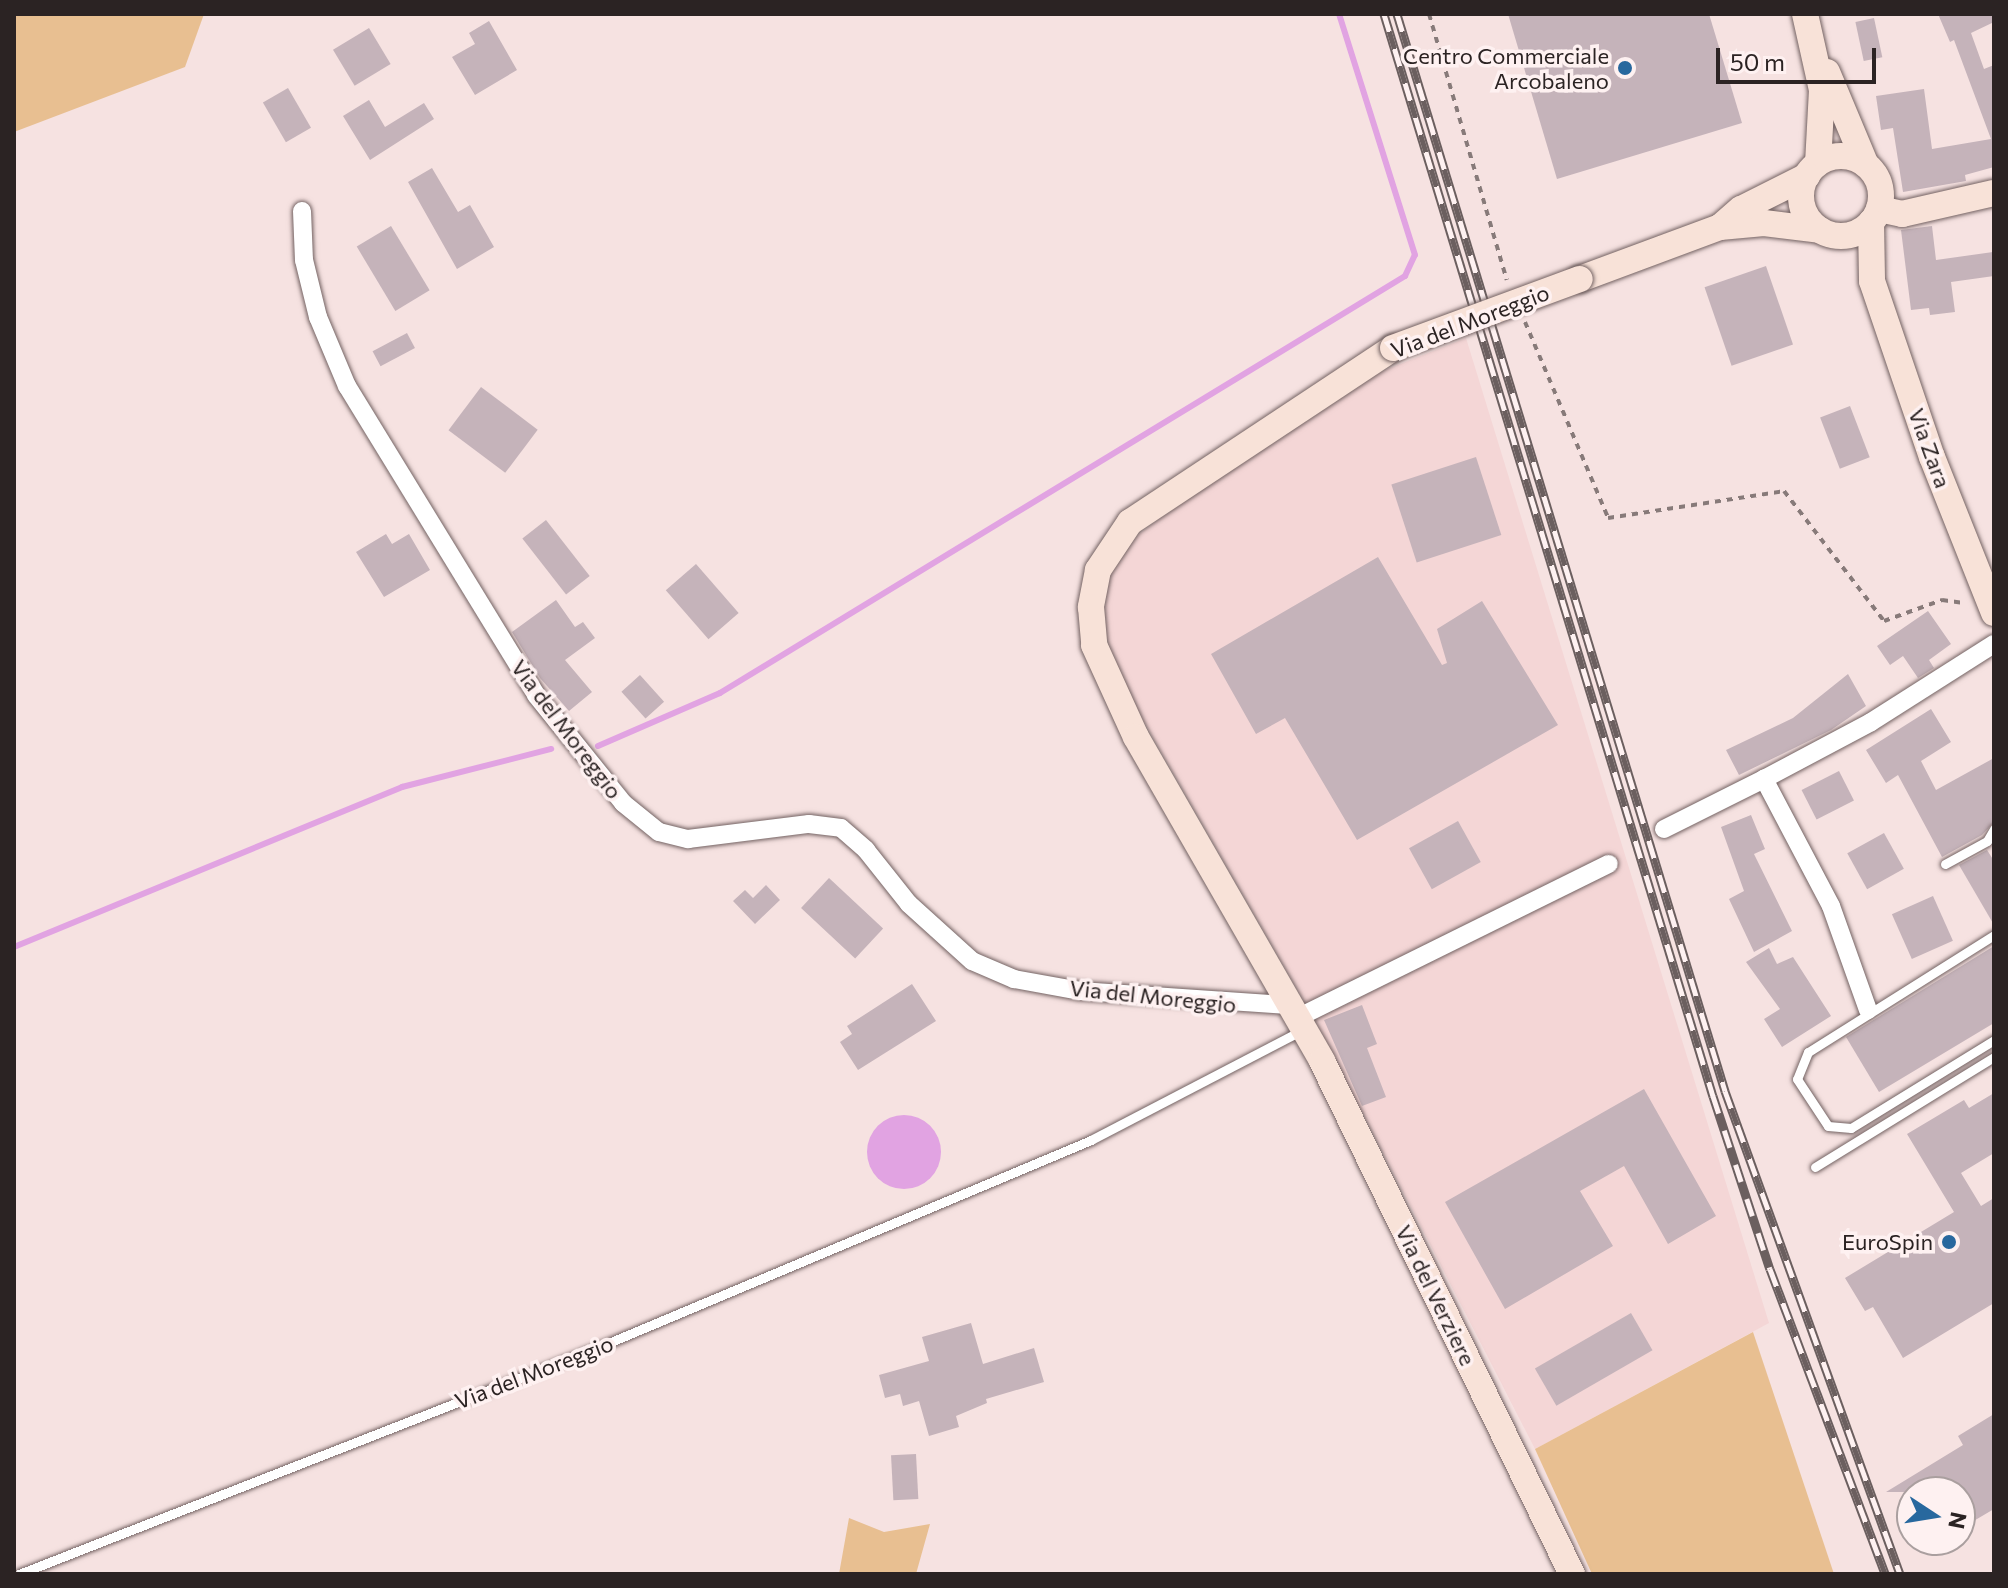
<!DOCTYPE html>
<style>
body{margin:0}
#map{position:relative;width:2008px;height:1588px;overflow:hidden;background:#f6e2e1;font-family:Commissioner,sans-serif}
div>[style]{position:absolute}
.built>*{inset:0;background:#f4d6d6}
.green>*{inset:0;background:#e8bf91}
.water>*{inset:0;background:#e1a3e2}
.round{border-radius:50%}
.stream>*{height:6px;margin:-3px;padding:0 3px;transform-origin:3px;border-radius:3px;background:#e1a3e2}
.building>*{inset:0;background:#c5b3ba;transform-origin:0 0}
.path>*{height:4px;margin-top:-2px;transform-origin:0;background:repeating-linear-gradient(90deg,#877a79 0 6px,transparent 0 12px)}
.roads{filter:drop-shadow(0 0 2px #736262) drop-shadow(0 0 2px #736262)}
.lane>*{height:9px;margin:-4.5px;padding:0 4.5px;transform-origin:4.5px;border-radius:4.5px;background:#fff}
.street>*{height:18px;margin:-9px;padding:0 9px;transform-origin:9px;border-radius:9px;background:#fff}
.secondary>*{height:26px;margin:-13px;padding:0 13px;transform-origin:13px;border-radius:13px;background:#f8e2d8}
.secondary>.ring{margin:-13px;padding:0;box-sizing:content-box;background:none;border:26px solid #f8e2d8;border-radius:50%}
.rail>*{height:9px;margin-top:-4.5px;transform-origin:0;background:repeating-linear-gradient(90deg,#fef1f1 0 18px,#6b5f5f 0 36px);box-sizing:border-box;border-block:2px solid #6b5f5f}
.bridges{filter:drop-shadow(0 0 2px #736262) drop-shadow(0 0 2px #736262)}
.secondary-bridge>*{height:26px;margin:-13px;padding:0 13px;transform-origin:13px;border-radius:13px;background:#f8e2d8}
.dots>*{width:22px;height:22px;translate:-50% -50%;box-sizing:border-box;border:4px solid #fef1f1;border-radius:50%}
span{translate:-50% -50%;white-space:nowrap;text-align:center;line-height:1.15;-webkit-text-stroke:7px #fef1f1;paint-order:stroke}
.poi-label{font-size:22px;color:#2b2323}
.right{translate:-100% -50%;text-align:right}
.street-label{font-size:22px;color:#2b2323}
.frame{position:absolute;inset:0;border:16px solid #2b2323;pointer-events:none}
.north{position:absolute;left:1896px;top:1476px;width:80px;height:80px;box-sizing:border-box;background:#fef1f1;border:2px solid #aa9f9f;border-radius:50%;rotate:102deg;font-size:22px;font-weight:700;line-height:32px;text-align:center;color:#2b2323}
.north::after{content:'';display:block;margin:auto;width:28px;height:36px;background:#28689e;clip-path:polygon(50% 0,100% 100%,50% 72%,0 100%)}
.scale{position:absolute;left:1716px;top:48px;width:160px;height:36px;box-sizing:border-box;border:4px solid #2b2323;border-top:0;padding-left:10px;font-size:24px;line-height:28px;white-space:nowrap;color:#2b2323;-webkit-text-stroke:6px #fef1f1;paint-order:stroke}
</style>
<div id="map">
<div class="built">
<div style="clip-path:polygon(1466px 338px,1769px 1323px,1535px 1449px,1318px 1026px,1115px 671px,1103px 621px,1106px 576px,1137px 536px,1189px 496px,1380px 372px)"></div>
</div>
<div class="green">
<div style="clip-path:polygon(14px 14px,204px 14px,185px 67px,14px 132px)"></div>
<div style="clip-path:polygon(1753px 1332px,1834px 1574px,1592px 1574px,1535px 1449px)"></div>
<div style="clip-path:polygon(849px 1518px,884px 1532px,930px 1524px,916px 1574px,839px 1574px)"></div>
</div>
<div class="water">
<div class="round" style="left:867px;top:1115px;width:74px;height:74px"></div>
</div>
<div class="stream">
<div style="left:598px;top:746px;width:133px;rotate:-23.5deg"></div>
<div style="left:720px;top:693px;width:802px;rotate:-31.33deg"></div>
<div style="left:1405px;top:276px;width:23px;rotate:-65deg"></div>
<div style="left:1415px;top:255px;width:253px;rotate:-107.5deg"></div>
<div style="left:14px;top:947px;width:420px;rotate:-22.4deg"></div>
<div style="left:402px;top:787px;width:154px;rotate:-14.3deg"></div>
</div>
<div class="building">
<div style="clip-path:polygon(1508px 14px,1709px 14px,1742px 123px,1557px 179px)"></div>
<div style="clip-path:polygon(1938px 14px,1994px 14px,1994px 22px,1971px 33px,1984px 69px,1994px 65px,1994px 167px,1965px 175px,1966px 181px,1903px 192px,1893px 128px,1881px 130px,1876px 96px,1924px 89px,1932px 149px,1991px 139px,1954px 40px,1950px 42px)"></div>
<div style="left:1874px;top:18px;width:40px;height:19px;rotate:78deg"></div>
<div style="clip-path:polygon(489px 21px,517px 70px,475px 95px,452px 57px,475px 44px,469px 33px)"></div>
<div style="left:369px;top:28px;width:42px;height:42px;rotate:59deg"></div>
<div style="left:288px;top:88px;width:46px;height:29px;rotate:60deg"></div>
<div style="clip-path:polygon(369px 100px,385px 127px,424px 103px,434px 119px,370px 160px,343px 116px)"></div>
<div style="clip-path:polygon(432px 168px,458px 212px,470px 205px,494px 247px,457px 269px,408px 182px)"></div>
<div style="left:391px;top:226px;width:75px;height:40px;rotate:59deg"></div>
<div style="clip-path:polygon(1932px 226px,1936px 260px,1993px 252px,1994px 276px,1951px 282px,1955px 312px,1930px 315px,1929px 308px,1911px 310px,1901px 230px)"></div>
<div style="left:1766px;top:266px;width:83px;height:65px;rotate:71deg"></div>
<div style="left:407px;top:333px;width:17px;height:39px;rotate:62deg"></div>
<div style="left:481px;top:387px;width:71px;height:54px;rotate:37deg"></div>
<div style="left:1850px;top:406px;width:55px;height:32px;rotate:69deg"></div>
<div style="left:1476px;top:457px;width:82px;height:89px;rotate:72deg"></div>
<div style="left:546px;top:520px;width:71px;height:30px;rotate:52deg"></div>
<div style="clip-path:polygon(386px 534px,392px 544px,409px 534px,430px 570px,384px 597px,356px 552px)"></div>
<div style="clip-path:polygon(1378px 557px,1442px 665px,1447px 663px,1437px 629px,1482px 601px,1558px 725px,1357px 840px,1285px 718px,1256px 734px,1211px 654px)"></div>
<div style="left:696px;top:564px;width:65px;height:40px;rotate:49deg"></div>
<div style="clip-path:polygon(556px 600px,575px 627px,583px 622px,595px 638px,565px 660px,592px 692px,569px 711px,540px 678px,512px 632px)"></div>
<div style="clip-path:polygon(1928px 611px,1951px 644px,1929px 660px,1934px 668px,1918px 678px,1903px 656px,1890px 665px,1877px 646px)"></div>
<div style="clip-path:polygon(1848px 674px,1866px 706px,1831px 730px,1739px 775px,1726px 750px,1793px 718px)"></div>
<div style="left:640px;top:675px;width:36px;height:25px;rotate:48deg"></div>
<div style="clip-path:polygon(1931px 709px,1951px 742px,1921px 761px,1936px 790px,1994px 758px,1994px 822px,1982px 835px,1942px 857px,1898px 775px,1886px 783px,1866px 750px)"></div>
<div style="left:1839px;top:771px;width:33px;height:42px;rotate:63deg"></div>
<div style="clip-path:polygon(1751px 815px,1765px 849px,1754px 854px,1792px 931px,1754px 952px,1729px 899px,1744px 891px,1721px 827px)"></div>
<div style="left:1458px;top:821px;width:47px;height:56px;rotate:61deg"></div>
<div style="left:1884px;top:833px;width:41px;height:42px;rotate:61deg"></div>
<div style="clip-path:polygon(1987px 850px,1994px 861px,1994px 925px,1959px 865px)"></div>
<div style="left:829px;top:878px;width:74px;height:41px;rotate:43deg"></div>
<div style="clip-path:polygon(766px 885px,780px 900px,755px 924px,733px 901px,745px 890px,753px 898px)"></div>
<div style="left:1933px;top:896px;width:49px;height:45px;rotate:66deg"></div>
<div style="clip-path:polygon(1994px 946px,1994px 1023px,1879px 1092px,1846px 1037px)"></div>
<div style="clip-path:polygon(1769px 948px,1777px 964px,1793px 957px,1831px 1016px,1782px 1047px,1764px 1019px,1780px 1009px,1746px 962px)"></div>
<div style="clip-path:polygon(912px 984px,936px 1021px,858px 1070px,840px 1042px,852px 1034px,847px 1026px)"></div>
<div style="clip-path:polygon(1362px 1005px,1377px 1044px,1367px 1048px,1386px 1097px,1362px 1106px,1324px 1020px)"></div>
<div style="clip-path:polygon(1644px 1089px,1716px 1216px,1668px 1244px,1624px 1166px,1580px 1191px,1613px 1246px,1505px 1309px,1445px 1202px)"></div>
<div style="clip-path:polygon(1994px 1093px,1994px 1153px,1961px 1173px,1981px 1206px,1994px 1198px,1994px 1303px,1903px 1358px,1873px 1307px,1865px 1311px,1845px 1278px,1954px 1212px,1907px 1134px,1964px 1100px,1969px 1108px)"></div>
<div style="left:1631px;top:1313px;width:43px;height:111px;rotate:60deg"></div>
<div style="clip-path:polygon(971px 1323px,983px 1364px,1034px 1348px,1044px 1382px,986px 1399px,987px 1403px,956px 1416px,959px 1427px,929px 1436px,919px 1401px,903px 1406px,900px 1394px,885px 1398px,879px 1375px,929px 1361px,922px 1337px)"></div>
<div style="clip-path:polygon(1994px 1414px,1994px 1509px,1960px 1529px,1960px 1492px,1886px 1492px,1963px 1445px,1958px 1436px)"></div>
<div style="left:916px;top:1454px;width:45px;height:25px;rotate:87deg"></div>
</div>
<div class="path">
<div style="left:1429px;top:14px;width:277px;rotate:73.7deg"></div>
<div style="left:1525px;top:322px;width:213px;rotate:67deg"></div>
<div style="left:1608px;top:518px;width:178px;rotate:-8.7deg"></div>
<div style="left:1784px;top:491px;width:164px;rotate:52.4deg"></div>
<div style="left:1884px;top:621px;width:62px;rotate:-19.9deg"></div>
<div style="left:1942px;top:600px;width:22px;rotate:8deg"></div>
</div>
<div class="roads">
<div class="lane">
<div style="left:1945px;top:864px;width:48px;rotate:-28.7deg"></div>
<div style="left:1987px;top:841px;width:14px;rotate:-60deg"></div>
<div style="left:1994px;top:935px;width:220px;rotate:147.8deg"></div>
<div style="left:1808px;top:1052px;width:29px;rotate:112deg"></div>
<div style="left:1797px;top:1079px;width:56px;rotate:56.6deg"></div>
<div style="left:1828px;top:1126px;width:23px;rotate:5deg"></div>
<div style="left:1851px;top:1128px;width:168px;rotate:-31.6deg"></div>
<div style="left:1815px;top:1167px;width:210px;rotate:-31.6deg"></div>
<div style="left:19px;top:1574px;width:630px;rotate:-21.4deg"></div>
<div style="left:606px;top:1344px;width:526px;rotate:-22.81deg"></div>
<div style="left:1091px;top:1140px;width:236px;rotate:-27.5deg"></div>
</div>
<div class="street">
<div style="left:302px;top:211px;width:49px;rotate:87.7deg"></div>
<div style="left:304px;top:260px;width:59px;rotate:76.2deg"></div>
<div style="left:318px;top:317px;width:75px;rotate:67.2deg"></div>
<div style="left:347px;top:386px;width:362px;rotate:58.5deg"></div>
<div style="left:536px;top:695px;width:139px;rotate:51.1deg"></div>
<div style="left:623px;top:803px;width:46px;rotate:38.9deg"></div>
<div style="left:659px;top:832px;width:30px;rotate:14deg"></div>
<div style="left:688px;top:839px;width:122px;rotate:-7.1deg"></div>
<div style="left:809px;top:824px;width:32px;rotate:7deg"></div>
<div style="left:841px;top:828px;width:33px;rotate:41deg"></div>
<div style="left:866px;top:850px;width:69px;rotate:51.5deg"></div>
<div style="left:909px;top:904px;width:85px;rotate:42.1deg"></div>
<div style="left:972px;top:961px;width:46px;rotate:23.2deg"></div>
<div style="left:1014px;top:979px;width:68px;rotate:10.2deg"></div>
<div style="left:1081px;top:991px;width:206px;rotate:3.9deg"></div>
<div style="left:1664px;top:829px;width:112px;rotate:-26.6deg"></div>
<div style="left:1868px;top:1010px;width:110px;rotate:-109.6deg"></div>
<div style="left:1831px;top:906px;width:144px;rotate:-117.8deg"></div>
<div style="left:1764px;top:779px;width:121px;rotate:-28deg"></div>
<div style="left:1871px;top:722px;width:146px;rotate:-32.4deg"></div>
<div style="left:1295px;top:1019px;width:350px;rotate:-26.3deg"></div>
</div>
<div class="secondary">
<div style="left:1805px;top:14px;width:78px;rotate:77.4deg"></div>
<div style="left:1822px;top:90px;width:73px;rotate:93.1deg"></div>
<div style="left:1827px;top:72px;width:99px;rotate:67.3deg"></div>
<div class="ring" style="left:1801px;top:156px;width:54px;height:54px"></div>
<div style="left:1879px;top:209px;width:24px;rotate:12deg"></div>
<div style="left:1902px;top:214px;width:94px;rotate:-12.9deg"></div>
<div style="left:1871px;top:222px;width:59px;rotate:89deg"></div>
<div style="left:1872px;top:281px;width:186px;rotate:71.2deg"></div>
<div style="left:1932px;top:457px;width:168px;rotate:68.3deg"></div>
<div style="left:1720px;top:227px;width:44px;rotate:-5.2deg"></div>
<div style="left:1764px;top:223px;width:56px;rotate:7.1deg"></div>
<div style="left:1580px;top:279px;width:149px;rotate:-20.4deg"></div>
<div style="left:1720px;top:227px;width:28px;rotate:-41deg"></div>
<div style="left:1741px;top:209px;width:74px;rotate:-26.6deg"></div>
<div style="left:1393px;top:348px;width:315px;rotate:146.5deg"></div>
<div style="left:1130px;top:522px;width:58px;rotate:123.7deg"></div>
<div style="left:1098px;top:570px;width:38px;rotate:101deg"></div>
<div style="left:1091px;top:607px;width:38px;rotate:85deg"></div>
<div style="left:1094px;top:645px;width:101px;rotate:65.5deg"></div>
<div style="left:1136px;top:737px;width:374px;rotate:60.1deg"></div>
<div style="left:1322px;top:1061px;width:571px;rotate:64.02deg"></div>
</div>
</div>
<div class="rail">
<div style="left:1384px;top:14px;width:1131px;rotate:73.09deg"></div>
<div style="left:1713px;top:1096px;width:182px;rotate:71.8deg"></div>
<div style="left:1770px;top:1269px;width:326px;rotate:69.3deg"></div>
<div style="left:1397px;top:14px;width:1126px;rotate:73.06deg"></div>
<div style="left:1725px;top:1091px;width:514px;rotate:70.08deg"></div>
</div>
<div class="bridges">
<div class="secondary-bridge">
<div style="left:1393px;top:348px;width:199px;rotate:-20.3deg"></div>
</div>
</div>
<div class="dots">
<div style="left:1625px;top:68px;background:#28689e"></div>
<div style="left:1949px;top:1242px;background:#28689e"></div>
</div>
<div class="poi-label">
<span class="right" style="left:1609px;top:68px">Centro Commerciale<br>Arcobaleno</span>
<span class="right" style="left:1933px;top:1242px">EuroSpin</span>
</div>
<div class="street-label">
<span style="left:1470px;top:321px;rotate:-21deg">Via del Moreggio</span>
<span style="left:1930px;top:448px;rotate:70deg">Via Zara</span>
<span style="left:567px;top:729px;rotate:53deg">Via del Moreggio</span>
<span style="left:1153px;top:996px;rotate:6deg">Via del Moreggio</span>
<span style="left:1436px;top:1295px;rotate:64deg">Via del Verziere</span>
<span style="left:534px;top:1372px;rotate:-21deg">Via del Moreggio</span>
</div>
<div class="frame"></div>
<div class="north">N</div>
<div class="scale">50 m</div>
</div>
